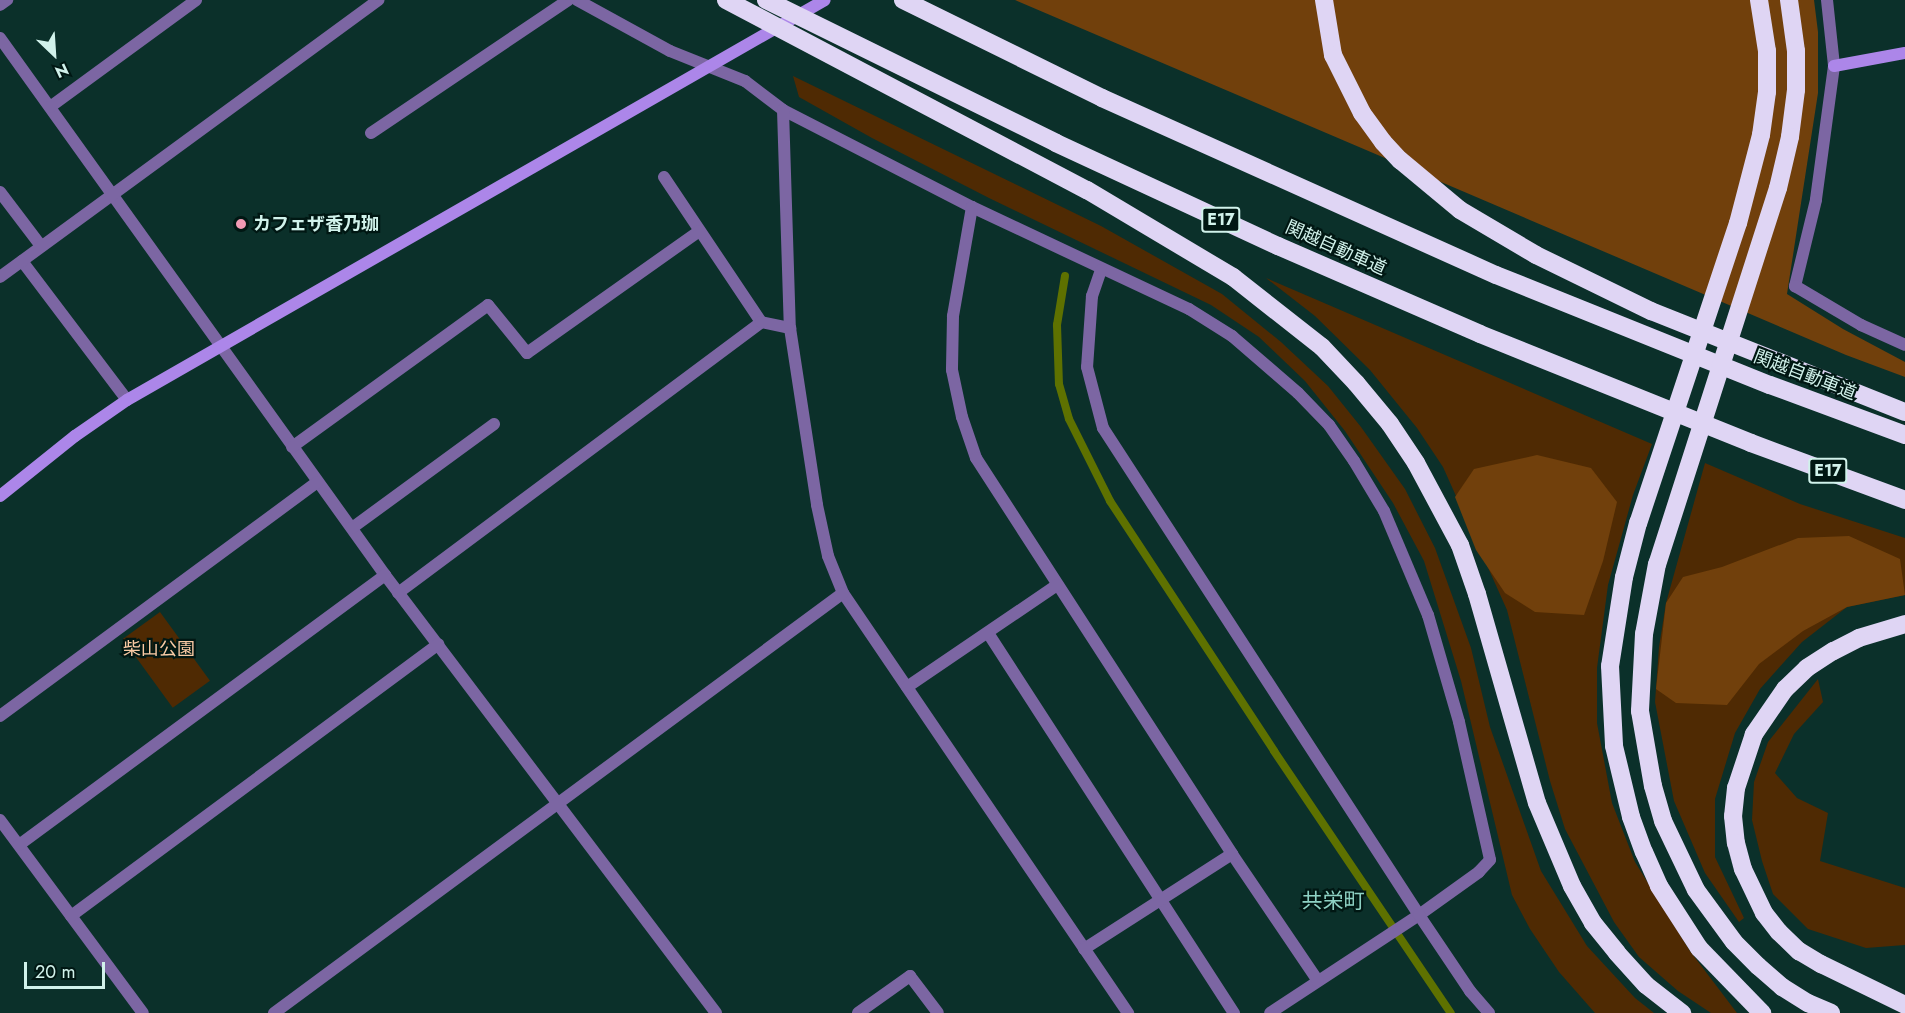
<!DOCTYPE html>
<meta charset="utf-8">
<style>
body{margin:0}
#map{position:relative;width:1905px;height:1013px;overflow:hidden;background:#0b302a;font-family:Jost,"Noto Sans JP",sans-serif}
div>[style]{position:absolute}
.green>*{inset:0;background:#4f2a03;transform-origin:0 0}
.forest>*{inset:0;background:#71400c}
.stream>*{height:8px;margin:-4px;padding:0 4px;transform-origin:4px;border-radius:4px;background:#5e7100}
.street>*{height:12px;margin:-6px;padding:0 6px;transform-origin:6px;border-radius:6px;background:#7c66a3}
.secondary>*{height:12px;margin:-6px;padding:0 6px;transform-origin:6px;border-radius:6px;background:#ac86e9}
.highway>*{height:18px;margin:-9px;padding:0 9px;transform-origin:9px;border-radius:9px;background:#dfd5f4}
.dots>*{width:16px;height:16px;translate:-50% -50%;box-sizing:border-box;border:3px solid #001713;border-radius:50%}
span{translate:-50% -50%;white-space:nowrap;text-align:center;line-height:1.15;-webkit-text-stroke:4.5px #001713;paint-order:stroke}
.shield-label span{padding:2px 4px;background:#001713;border:2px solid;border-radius:4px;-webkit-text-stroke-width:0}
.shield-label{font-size:16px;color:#d1f2eb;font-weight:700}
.poi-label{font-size:18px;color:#d1f2eb;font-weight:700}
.left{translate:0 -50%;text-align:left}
.street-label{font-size:18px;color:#d1f2eb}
.park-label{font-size:18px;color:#f9caa4}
.quarter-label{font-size:21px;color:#8dd1c3}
.north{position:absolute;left:24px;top:24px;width:60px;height:60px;-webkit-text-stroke:4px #001713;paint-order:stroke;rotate:155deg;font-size:16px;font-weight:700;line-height:24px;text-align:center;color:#d1f2eb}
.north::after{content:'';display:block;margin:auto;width:21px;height:27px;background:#d1f2eb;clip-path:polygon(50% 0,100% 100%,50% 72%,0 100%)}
.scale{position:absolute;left:24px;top:962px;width:81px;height:27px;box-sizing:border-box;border:3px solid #d1f2eb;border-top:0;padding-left:8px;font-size:18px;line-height:21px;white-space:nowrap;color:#d1f2eb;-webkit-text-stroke:4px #001713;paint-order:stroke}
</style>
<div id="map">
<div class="green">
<div style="clip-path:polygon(793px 76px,1101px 226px,1222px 294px,1281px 342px,1328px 386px,1361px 427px,1405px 489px,1435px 548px,1471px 648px,1490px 727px,1541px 871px,1587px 946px,1635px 998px,1654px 1013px,1595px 1013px,1559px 972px,1530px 929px,1512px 895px,1461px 681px,1424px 561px,1393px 503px,1345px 431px,1305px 381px,1259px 337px,1211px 305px,989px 198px,872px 138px,799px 97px)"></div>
<div style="clip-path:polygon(1266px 278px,1652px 444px,1633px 495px,1608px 585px,1597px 668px,1597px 723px,1612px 803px,1635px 862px,1690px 951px,1737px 1013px,1711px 1013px,1678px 991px,1639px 957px,1614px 922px,1565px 829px,1550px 781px,1507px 610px,1443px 467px,1417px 428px,1370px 370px,1315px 316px)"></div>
<div style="clip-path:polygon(1705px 463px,1800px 504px,1905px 538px,1905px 595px,1847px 607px,1802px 642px,1760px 689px,1735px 733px,1715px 799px,1715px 857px,1744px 918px,1739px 922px,1705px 873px,1674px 801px,1655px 702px,1659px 647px,1666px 603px)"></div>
<div style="left:160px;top:612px;width:85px;height:46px;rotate:54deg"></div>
<div style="clip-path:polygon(1818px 679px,1823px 702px,1794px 734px,1775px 773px,1797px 798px,1828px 813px,1820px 861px,1905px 888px,1905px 945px,1866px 948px,1808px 929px,1773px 894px,1762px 861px,1752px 820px,1754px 782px,1768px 742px)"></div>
</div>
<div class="forest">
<div style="clip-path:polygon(1015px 0,1814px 0,1818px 32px,1818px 93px,1787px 294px,1843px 329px,1905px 362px,1905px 377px,1846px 355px)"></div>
<div style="clip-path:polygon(1537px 455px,1591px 468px,1617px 502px,1603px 561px,1584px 615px,1535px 612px,1505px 593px,1476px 550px,1455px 497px,1474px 469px)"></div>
<div style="clip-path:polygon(1849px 536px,1900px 559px,1905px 595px,1847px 607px,1803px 631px,1759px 664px,1727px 705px,1676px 703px,1656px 689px,1666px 603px,1683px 577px,1722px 567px,1798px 538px)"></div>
</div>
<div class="stream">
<div style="left:1065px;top:276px;width:50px;rotate:99.3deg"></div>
<div style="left:1057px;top:325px;width:59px;rotate:88.1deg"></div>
<div style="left:1059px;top:384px;width:36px;rotate:74deg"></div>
<div style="left:1069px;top:419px;width:92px;rotate:63.4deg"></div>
<div style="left:1110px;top:501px;width:299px;rotate:56.7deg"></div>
<div style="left:1274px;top:751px;width:316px;rotate:56deg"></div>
</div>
<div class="street">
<div style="left:577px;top:0;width:106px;rotate:28.7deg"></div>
<div style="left:670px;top:51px;width:81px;rotate:21.8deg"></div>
<div style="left:745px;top:81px;width:48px;rotate:37.3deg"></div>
<div style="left:783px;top:110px;width:212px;rotate:27.2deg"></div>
<div style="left:972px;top:207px;width:240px;rotate:25.2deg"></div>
<div style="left:1189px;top:309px;width:51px;rotate:32.1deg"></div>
<div style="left:1232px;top:336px;width:87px;rotate:40.8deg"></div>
<div style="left:1298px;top:393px;width:45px;rotate:45.9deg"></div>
<div style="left:1329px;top:425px;width:44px;rotate:55.2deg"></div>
<div style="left:1354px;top:461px;width:58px;rotate:59deg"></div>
<div style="left:1384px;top:511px;width:113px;rotate:67.1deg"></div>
<div style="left:1428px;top:615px;width:111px;rotate:73.8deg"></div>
<div style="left:1459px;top:722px;width:141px;rotate:77.3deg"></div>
<div style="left:1490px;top:860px;width:16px;rotate:133deg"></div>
<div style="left:1479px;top:872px;width:74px;rotate:144.4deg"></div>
<div style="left:1419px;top:915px;width:178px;rotate:146.7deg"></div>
<div style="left:1827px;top:0;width:66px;rotate:83.9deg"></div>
<div style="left:1834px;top:66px;width:135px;rotate:97.7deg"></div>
<div style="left:1816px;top:200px;width:89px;rotate:103.7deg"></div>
<div style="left:1795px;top:286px;width:77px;rotate:30.6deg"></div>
<div style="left:1861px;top:325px;width:48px;rotate:24.4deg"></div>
<div style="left:0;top:5px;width:9px;rotate:-36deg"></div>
<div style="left:0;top:38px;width:661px;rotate:54.36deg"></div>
<div style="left:385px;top:575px;width:549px;rotate:52.92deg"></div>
<div style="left:50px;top:107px;width:181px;rotate:-36.2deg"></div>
<div style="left:783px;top:110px;width:218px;rotate:88.2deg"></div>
<div style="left:790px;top:328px;width:179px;rotate:81.3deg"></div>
<div style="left:817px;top:505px;width:52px;rotate:77.8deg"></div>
<div style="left:828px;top:556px;width:40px;rotate:68deg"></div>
<div style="left:843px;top:593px;width:508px;rotate:55.84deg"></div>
<div style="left:371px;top:133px;width:238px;rotate:-34deg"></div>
<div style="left:664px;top:177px;width:174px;rotate:56.2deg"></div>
<div style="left:0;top:192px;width:68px;rotate:52.8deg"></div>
<div style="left:972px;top:207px;width:111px;rotate:99.9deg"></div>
<div style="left:953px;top:316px;width:54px;rotate:91.1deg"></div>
<div style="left:952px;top:370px;width:48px;rotate:78deg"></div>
<div style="left:962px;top:417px;width:43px;rotate:71.1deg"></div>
<div style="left:976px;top:458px;width:472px;rotate:57.1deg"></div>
<div style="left:1232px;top:854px;width:153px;rotate:55.9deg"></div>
<div style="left:22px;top:261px;width:174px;rotate:52.9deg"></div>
<div style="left:1101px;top:270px;width:28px;rotate:109deg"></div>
<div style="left:1092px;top:296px;width:71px;rotate:94deg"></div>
<div style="left:1087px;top:367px;width:63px;rotate:75.3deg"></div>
<div style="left:1103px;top:428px;width:581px;rotate:57.02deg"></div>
<div style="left:1419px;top:915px;width:92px;rotate:56.1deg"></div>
<div style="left:1470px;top:991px;width:29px;rotate:49deg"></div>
<div style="left:0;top:277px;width:469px;rotate:-36.2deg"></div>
<div style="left:292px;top:447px;width:242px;rotate:-35.9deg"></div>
<div style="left:488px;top:305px;width:62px;rotate:50.9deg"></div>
<div style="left:527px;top:353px;width:211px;rotate:-35.3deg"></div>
<div style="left:352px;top:528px;width:176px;rotate:-36.2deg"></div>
<div style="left:398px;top:593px;width:453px;rotate:-36.7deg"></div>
<div style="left:761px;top:322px;width:30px;rotate:12deg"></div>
<div style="left:988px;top:633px;width:453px;rotate:57.1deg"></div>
<div style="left:907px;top:687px;width:181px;rotate:-34.2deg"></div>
<div style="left:0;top:716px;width:394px;rotate:-36.4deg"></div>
<div style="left:0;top:820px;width:240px;rotate:53.5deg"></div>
<div style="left:19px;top:845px;width:455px;rotate:-36.4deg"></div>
<div style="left:71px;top:916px;width:457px;rotate:-36.5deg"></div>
<div style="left:1084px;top:949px;width:176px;rotate:-32.7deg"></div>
<div style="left:274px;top:1013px;width:707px;rotate:-36.43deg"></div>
<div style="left:858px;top:1013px;width:64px;rotate:-35.4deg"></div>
<div style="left:910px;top:976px;width:46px;rotate:52.9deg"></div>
</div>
<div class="secondary">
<div style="left:1834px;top:66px;width:72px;rotate:-10.4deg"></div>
<div style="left:0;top:496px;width:96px;rotate:-38.7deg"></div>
<div style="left:75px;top:436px;width:63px;rotate:-34.7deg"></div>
<div style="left:127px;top:400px;width:804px;rotate:-29.82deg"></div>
</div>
<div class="highway">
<div style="left:726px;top:0;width:408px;rotate:27.8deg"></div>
<div style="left:1087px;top:190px;width:170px;rotate:30.8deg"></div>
<div style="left:1233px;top:277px;width:113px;rotate:38.2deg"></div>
<div style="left:1322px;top:347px;width:50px;rotate:46.6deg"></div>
<div style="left:1356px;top:383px;width:53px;rotate:50.3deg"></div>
<div style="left:1390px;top:424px;width:47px;rotate:56.3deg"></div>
<div style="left:1416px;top:463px;width:93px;rotate:61.8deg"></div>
<div style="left:1460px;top:545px;width:52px;rotate:70.9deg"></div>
<div style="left:1477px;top:594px;width:217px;rotate:74deg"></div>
<div style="left:1537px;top:803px;width:90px;rotate:67.1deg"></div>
<div style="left:1572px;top:886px;width:43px;rotate:60.4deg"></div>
<div style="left:1593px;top:923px;width:38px;rotate:51deg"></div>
<div style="left:1617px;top:953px;width:43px;rotate:47.8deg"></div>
<div style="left:1646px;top:985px;width:46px;rotate:37.9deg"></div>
<div style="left:766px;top:0;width:323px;rotate:26.2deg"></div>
<div style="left:1056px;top:143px;width:245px;rotate:24.9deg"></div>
<div style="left:1278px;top:246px;width:220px;rotate:23.5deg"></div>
<div style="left:1480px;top:334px;width:292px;rotate:21.9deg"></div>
<div style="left:1751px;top:443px;width:164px;rotate:20.3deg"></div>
<div style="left:903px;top:0;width:222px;rotate:26.2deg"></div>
<div style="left:1102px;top:98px;width:432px;rotate:24.2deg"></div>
<div style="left:1496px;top:275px;width:295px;rotate:21.9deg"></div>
<div style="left:1770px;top:385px;width:144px;rotate:20.3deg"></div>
<div style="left:1324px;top:0;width:56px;rotate:80.7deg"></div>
<div style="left:1333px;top:55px;width:65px;rotate:63.4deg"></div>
<div style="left:1362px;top:113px;width:36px;rotate:54deg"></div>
<div style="left:1383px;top:142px;width:25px;rotate:47deg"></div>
<div style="left:1400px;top:160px;width:78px;rotate:39.8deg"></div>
<div style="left:1460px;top:210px;width:88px;rotate:30.6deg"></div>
<div style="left:1536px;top:255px;width:128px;rotate:26deg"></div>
<div style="left:1651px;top:311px;width:273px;rotate:21.7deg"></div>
<div style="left:1759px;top:0;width:52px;rotate:81.1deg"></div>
<div style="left:1767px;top:51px;width:41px;rotate:90deg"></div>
<div style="left:1767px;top:92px;width:43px;rotate:97.9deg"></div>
<div style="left:1761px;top:135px;width:91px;rotate:104.6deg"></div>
<div style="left:1738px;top:223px;width:316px;rotate:108.4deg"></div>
<div style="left:1638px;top:523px;width:56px;rotate:104.5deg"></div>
<div style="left:1624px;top:577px;width:90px;rotate:98.9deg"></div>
<div style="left:1610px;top:666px;width:80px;rotate:87.1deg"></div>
<div style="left:1614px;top:746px;width:73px;rotate:76.5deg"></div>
<div style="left:1631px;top:817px;width:37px;rotate:70deg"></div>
<div style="left:1644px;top:852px;width:37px;rotate:66deg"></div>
<div style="left:1659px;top:886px;width:74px;rotate:57.2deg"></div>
<div style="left:1699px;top:948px;width:91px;rotate:45.9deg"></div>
<div style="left:1789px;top:0;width:51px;rotate:82.2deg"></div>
<div style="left:1796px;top:51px;width:39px;rotate:90deg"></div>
<div style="left:1796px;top:90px;width:47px;rotate:97.3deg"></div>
<div style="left:1790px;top:137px;width:52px;rotate:103.2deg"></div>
<div style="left:1778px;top:188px;width:395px;rotate:107.8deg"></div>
<div style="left:1657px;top:564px;width:71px;rotate:100.5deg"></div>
<div style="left:1644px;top:634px;width:77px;rotate:93deg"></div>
<div style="left:1640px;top:711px;width:76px;rotate:80.2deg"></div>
<div style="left:1653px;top:786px;width:36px;rotate:74deg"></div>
<div style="left:1663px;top:821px;width:76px;rotate:64.4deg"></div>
<div style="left:1696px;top:890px;width:64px;rotate:53.8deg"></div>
<div style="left:1734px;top:942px;width:34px;rotate:45deg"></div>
<div style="left:1758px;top:966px;width:32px;rotate:41deg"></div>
<div style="left:1782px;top:987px;width:31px;rotate:32deg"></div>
<div style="left:1808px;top:1003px;width:25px;rotate:23deg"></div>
<div style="left:1905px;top:624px;width:48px;rotate:163.1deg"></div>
<div style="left:1859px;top:638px;width:29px;rotate:153deg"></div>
<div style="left:1833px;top:651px;width:31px;rotate:147deg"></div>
<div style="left:1807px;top:668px;width:30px;rotate:136deg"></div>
<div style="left:1785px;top:689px;width:55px;rotate:124.6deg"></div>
<div style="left:1754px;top:734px;width:57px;rotate:108.4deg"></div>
<div style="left:1736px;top:788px;width:28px;rotate:96deg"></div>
<div style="left:1733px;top:816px;width:27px;rotate:84deg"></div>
<div style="left:1736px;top:843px;width:27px;rotate:75deg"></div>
<div style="left:1743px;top:869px;width:49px;rotate:64.5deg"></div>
<div style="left:1764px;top:913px;width:24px;rotate:52deg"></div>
<div style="left:1779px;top:932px;width:28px;rotate:44deg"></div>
<div style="left:1799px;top:951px;width:26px;rotate:31deg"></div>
<div style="left:1821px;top:964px;width:93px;rotate:26deg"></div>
</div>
<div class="dots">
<div style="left:241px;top:224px;background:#f19ab4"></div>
</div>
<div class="shield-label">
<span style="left:1221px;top:220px">E17</span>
<span style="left:1828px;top:471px">E17</span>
</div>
<div class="poi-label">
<span class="left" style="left:253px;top:224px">カフェザ香乃珈</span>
</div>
<div class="street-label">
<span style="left:1336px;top:248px;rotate:24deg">関越自動車道</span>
<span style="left:1805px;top:375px;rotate:21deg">関越自動車道</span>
</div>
<div class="park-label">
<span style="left:159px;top:649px">柴山公園</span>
</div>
<div class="quarter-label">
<span style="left:1333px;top:901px">共栄町</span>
</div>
<div class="north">N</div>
<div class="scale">20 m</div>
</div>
